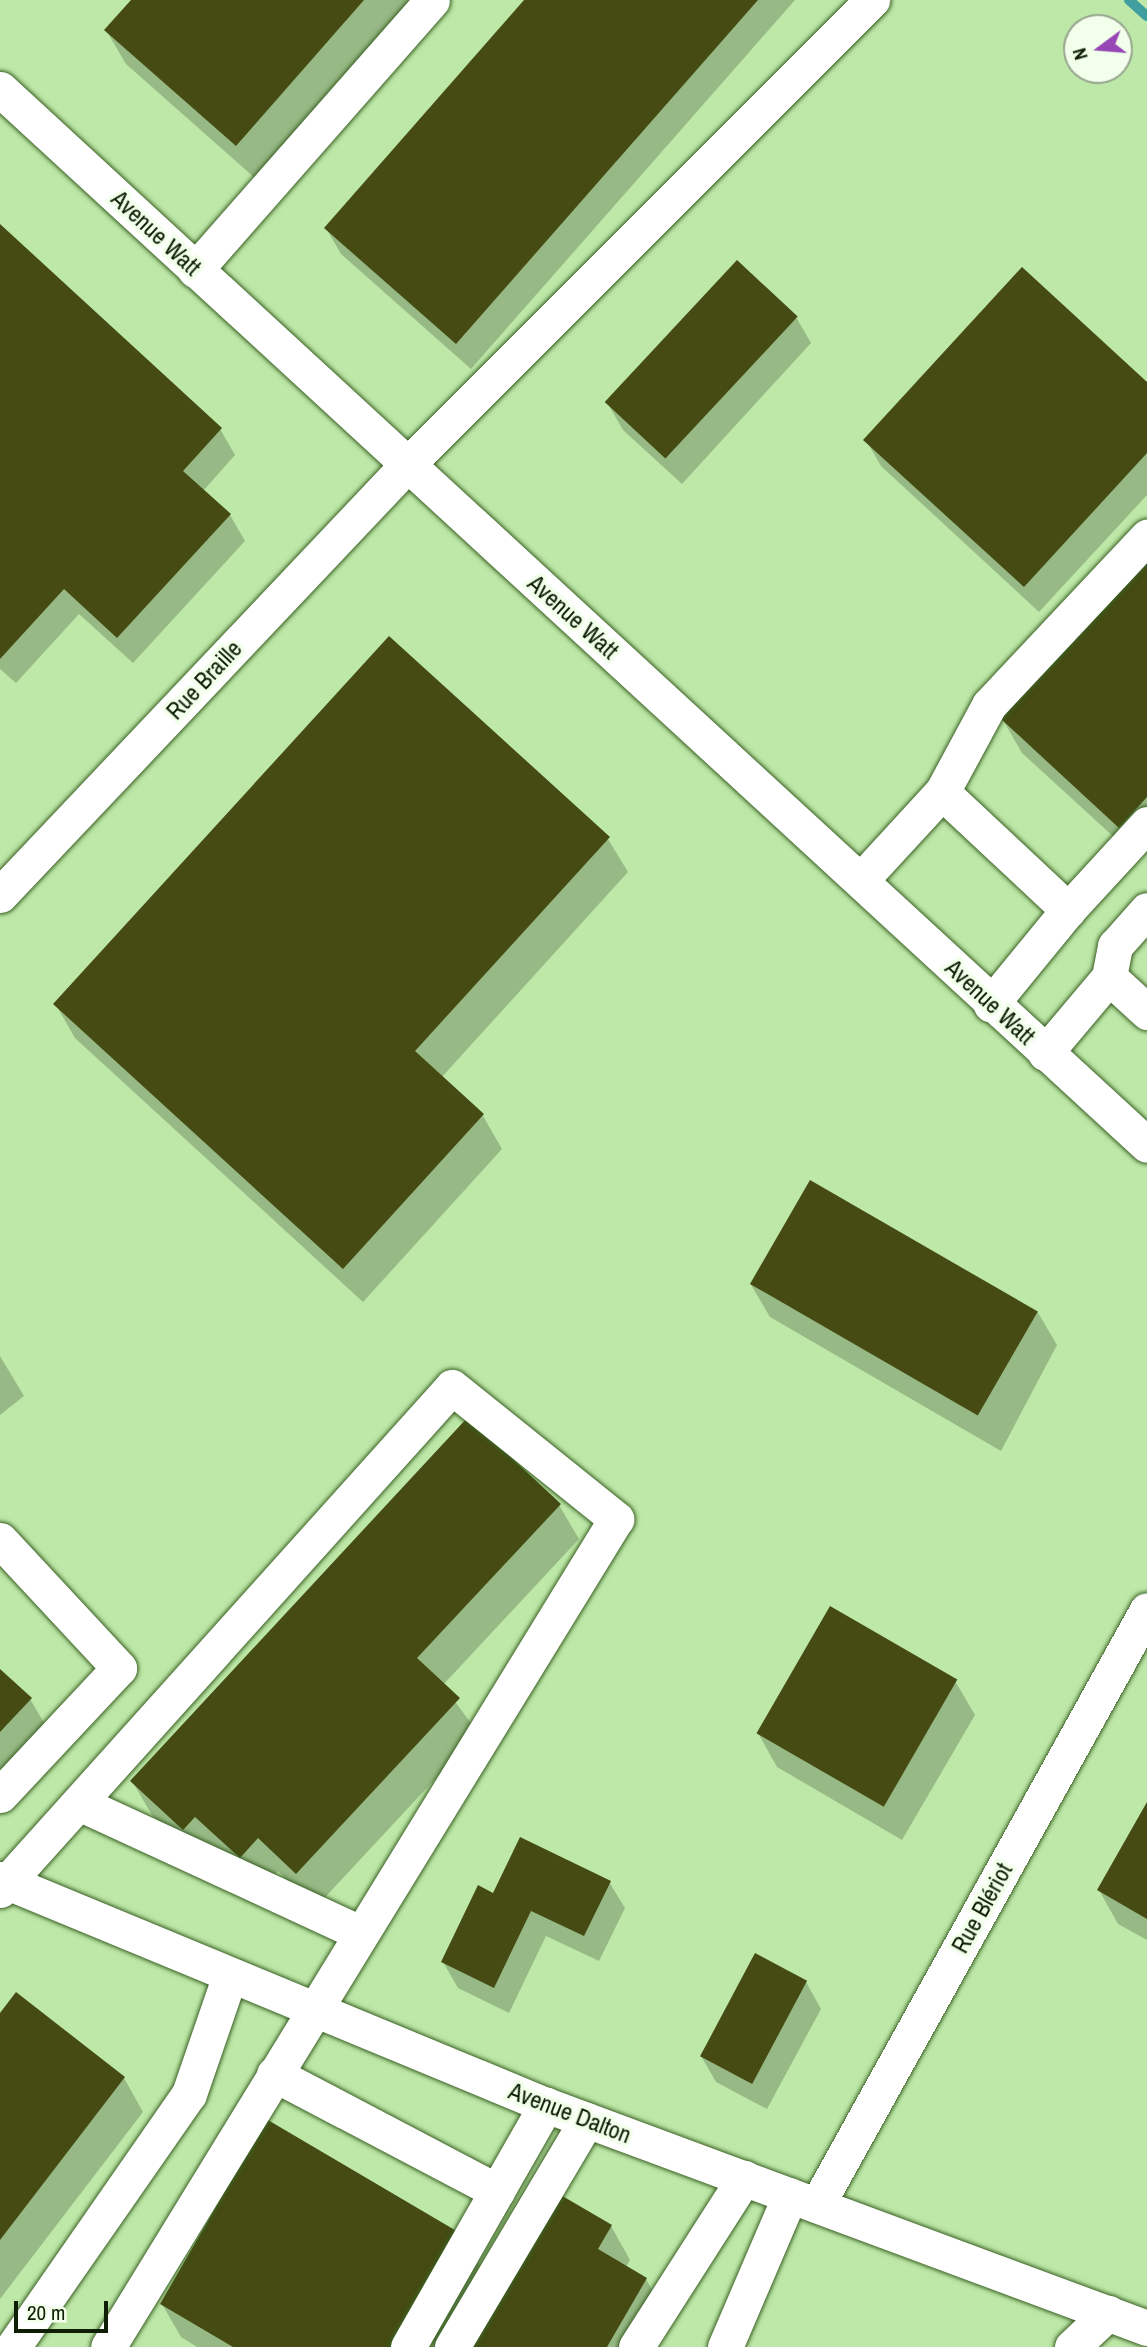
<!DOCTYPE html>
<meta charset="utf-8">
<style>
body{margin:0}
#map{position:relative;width:1147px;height:2347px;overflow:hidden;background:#bde8a7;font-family:"Archivo Narrow",sans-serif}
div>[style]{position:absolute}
.shadow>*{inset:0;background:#0003}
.stream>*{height:10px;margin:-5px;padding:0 5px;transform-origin:5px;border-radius:5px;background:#419e9e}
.building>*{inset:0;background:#454b12;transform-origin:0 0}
.roads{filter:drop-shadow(0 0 2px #3a6024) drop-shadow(0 0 2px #3a6024)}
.minor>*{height:35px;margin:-17.5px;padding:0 17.5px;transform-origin:17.5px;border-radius:17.5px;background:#fff}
span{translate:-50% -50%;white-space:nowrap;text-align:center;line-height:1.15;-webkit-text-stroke:7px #f2ffeb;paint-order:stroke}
.street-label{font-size:24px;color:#0f1f06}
.north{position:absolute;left:1063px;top:14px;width:70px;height:70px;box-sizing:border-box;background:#f2ffeb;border:2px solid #97a58f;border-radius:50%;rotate:254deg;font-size:19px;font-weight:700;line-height:28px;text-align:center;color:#0f1f06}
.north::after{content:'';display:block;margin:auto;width:24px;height:32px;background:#9646b5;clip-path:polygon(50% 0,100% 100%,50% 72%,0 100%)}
.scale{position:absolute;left:14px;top:2301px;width:94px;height:32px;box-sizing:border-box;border:4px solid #0f1f06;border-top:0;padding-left:9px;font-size:21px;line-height:24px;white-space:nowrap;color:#0f1f06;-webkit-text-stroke:5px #f2ffeb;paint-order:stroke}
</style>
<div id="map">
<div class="shadow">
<div style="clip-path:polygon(133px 0,413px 0,256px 179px,126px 64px,106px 30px)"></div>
<div style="clip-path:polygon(526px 0,795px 0,471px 369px,341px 254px,326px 228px)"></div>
<div style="clip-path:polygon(0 226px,220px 429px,235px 455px,203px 491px,230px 515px,245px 541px,133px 663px,79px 614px,16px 683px,0 669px)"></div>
<div style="clip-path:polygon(796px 317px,811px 343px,682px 484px,623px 430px,608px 404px)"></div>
<div style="clip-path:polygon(1147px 384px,1147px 495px,1039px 612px,881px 466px,866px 440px)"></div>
<div style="clip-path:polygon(1147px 561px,1147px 852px,1139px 860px,1022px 753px,1003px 720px)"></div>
<div style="clip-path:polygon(608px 839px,628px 872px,441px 1078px,483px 1116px,502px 1149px,363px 1302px,75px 1038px,56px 1005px)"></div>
<div style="clip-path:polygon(750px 1283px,1037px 1311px,1057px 1345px,1001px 1451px,770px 1317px)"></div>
<div style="clip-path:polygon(0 1356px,24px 1396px,0 1415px)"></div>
<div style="clip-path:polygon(559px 1505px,579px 1539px,443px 1685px,478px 1733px,316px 1907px,278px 1871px,260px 1890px,204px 1863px,152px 1815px,132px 1781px)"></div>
<div style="clip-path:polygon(0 1671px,30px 1699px,50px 1733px,0 1783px)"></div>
<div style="clip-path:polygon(955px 1681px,975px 1715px,902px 1840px,777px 1767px,758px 1733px)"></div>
<div style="clip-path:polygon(1147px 1805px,1147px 1940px,1118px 1924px,1099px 1890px)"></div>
<div style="clip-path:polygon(609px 1882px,625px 1908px,599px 1961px,546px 1936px,509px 2013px,458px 1988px,443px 1962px,494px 1895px)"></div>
<div style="clip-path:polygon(806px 1982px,821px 2009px,767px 2109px,716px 2082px,701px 2056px)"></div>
<div style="clip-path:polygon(0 2016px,124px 2078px,143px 2112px,0 2299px)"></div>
<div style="clip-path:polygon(611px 2226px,630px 2260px,626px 2267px,646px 2279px,665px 2313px,646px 2347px,472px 2347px)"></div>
<div style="clip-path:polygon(463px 2237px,483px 2271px,439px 2347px,197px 2347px,181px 2337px,162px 2304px)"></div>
</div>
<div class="stream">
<div style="left:1129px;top:0;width:24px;rotate:42deg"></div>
</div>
<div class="building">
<div style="clip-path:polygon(131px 0,364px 0,236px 146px,104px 30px)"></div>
<div style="clip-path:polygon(524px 0,758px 0,456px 344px,324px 228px)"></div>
<div style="clip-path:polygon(0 224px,222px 428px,183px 471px,231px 514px,117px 638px,64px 589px,0 659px)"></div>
<div style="left:737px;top:260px;width:83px;height:194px;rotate:43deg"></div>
<div style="clip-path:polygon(1022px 267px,1147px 382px,1147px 453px,1024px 587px,863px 440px)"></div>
<div style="clip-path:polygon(1147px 559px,1147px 797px,1119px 828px,1001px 719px)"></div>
<div style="clip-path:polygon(389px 636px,610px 837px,415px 1051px,484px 1114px,343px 1269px,53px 1004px)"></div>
<div style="left:810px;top:1180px;width:263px;height:120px;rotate:30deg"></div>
<div style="clip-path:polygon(468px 1417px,561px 1504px,417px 1658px,460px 1698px,296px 1874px,258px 1838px,240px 1858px,195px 1817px,183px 1830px,130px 1781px)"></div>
<div style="left:830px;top:1606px;width:147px;height:147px;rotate:30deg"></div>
<div style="clip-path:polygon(0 1669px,32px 1698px,0 1732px)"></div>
<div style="clip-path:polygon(1147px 1802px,1147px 1919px,1097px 1890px)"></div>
<div style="clip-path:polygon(520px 1837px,611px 1881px,584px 1936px,531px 1911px,494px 1988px,441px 1962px,478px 1885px,493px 1893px)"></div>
<div style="left:755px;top:1953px;width:59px;height:117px;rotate:28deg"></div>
<div style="clip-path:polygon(16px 1992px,125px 2077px,0 2240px,0 2013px)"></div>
<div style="clip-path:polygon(256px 2113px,465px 2236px,400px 2347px,233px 2347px,160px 2304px,243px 2160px,233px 2154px)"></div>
<div style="clip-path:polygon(559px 2194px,612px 2225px,598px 2249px,647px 2278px,607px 2347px,470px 2347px)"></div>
</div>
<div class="roads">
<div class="minor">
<div style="left:0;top:89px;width:1559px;rotate:42.63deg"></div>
<div style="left:195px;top:270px;width:359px;rotate:-48.7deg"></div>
<div style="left:942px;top:792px;width:99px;rotate:-61.6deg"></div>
<div style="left:989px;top:705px;width:231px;rotate:-46.8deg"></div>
<div style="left:861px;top:880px;width:120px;rotate:-47.4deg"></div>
<div style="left:942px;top:792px;width:173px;rotate:43.1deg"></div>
<div style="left:1068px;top:910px;width:122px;rotate:129.3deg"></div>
<div style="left:0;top:895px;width:592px;rotate:-46.57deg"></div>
<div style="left:407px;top:465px;width:658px;rotate:-45deg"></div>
<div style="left:1068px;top:910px;width:117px;rotate:-47.4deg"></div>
<div style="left:1109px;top:977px;width:32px;rotate:-79deg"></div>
<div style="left:1115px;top:946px;width:48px;rotate:-48.4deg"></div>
<div style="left:1045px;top:1053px;width:99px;rotate:-49.9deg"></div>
<div style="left:1109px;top:977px;width:52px;rotate:42.6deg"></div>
<div style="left:0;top:1540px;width:175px;rotate:47.1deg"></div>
<div style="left:119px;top:1668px;width:174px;rotate:133.1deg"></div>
<div style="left:79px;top:1803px;width:310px;rotate:24.8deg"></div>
<div style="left:0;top:1879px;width:591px;rotate:22.49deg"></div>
<div style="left:546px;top:2105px;width:641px;rotate:20.36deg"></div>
<div style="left:0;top:1890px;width:676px;rotate:-48.06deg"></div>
<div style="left:452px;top:1387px;width:211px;rotate:38.8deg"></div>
<div style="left:616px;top:1519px;width:971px;rotate:121.53deg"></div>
<div style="left:274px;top:2074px;width:252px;rotate:27.7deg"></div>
<div style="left:817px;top:2205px;width:680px;rotate:-60.99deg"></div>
<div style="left:13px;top:2347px;width:308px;rotate:-55.2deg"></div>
<div style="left:189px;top:2094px;width:123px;rotate:-71deg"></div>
<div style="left:408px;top:2347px;width:279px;rotate:-60.3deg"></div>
<div style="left:452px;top:2347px;width:264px;rotate:-59.3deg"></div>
<div style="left:636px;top:2347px;width:201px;rotate:-57.4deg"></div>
<div style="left:725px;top:2347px;width:165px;rotate:-66.8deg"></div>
<div style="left:1072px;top:2347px;width:50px;rotate:-43.4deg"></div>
</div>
</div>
<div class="street-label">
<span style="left:156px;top:233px;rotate:43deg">Avenue Watt</span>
<span style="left:573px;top:617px;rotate:42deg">Avenue Watt</span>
<span style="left:204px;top:680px;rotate:-47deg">Rue Braille</span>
<span style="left:990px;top:1002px;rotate:43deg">Avenue Watt</span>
<span style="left:982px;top:1908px;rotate:-61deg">Rue Blériot</span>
<span style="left:570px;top:2113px;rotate:21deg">Avenue Dalton</span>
</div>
<div class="north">N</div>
<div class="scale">20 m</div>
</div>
